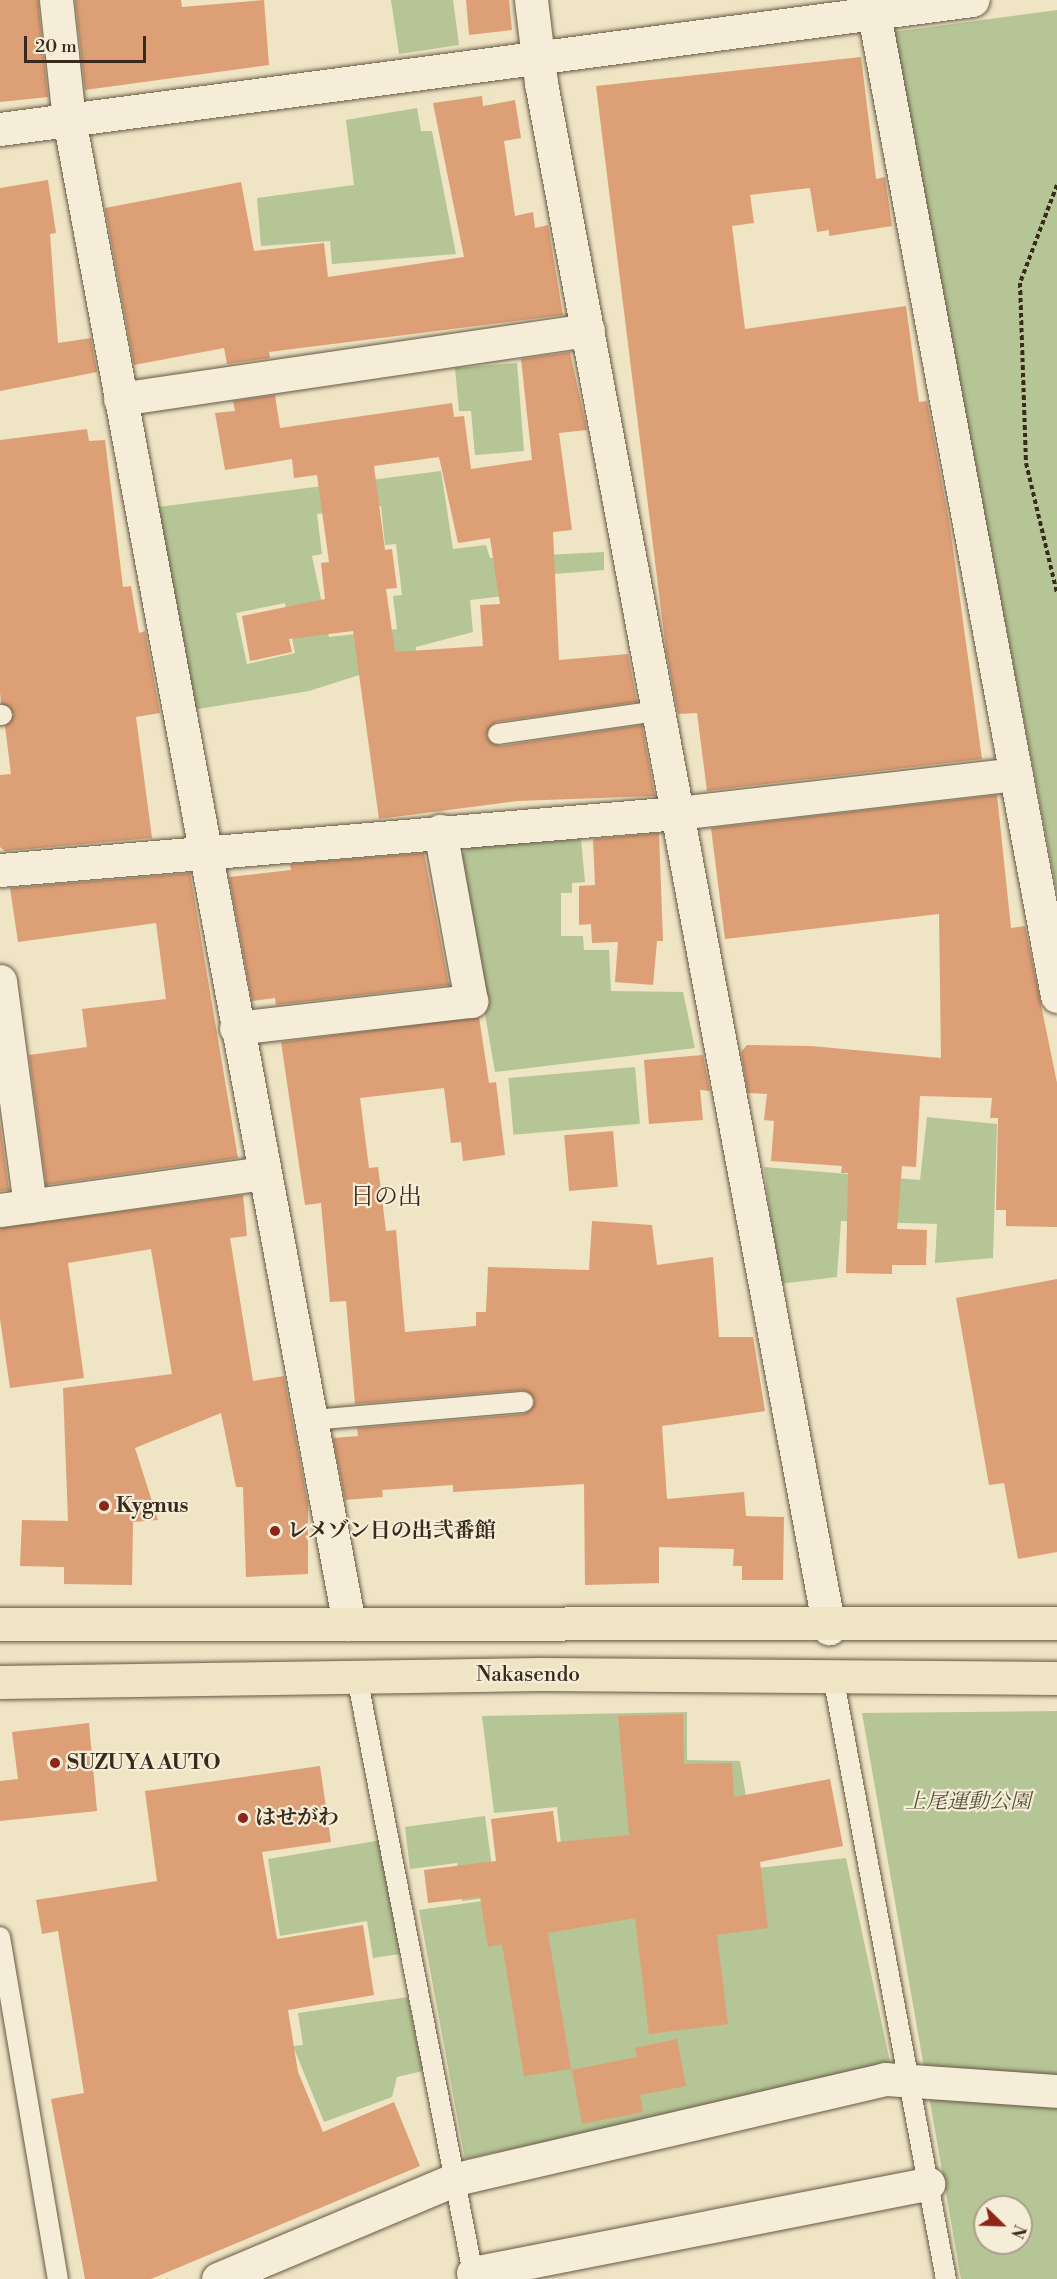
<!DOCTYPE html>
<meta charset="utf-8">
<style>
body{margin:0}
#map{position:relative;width:1057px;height:2279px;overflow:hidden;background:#efe4c3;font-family:"Libre Bodoni","Noto Serif JP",serif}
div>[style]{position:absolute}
.green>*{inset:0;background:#b6c596;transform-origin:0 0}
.building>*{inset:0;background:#dd9f75;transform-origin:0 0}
.path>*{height:4px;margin-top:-2px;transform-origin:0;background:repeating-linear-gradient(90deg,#392b1b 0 4.5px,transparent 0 7.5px)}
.roads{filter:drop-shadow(0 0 2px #665945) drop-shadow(0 0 2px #665945)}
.lane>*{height:20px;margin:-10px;padding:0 10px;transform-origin:10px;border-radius:10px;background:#f5edd8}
.street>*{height:33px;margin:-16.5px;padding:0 16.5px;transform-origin:16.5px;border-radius:16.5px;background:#f5edd8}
.highway>*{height:33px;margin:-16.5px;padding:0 16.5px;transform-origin:16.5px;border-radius:16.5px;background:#efe4c3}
.dots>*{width:16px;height:16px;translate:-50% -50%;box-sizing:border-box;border:3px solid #f5edd8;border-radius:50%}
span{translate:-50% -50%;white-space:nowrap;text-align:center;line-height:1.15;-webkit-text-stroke:4.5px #f5edd8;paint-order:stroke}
.poi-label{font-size:21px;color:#392b1b;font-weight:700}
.left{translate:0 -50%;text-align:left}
.street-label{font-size:21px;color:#392b1b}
.park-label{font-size:21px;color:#58523a;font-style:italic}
.quarter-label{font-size:24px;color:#392b1b}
.north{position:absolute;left:973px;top:2195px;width:60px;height:60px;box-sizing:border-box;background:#f5edd8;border:2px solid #aa9f8c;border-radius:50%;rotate:113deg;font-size:16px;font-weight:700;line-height:24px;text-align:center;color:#392b1b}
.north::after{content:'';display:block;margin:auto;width:21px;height:27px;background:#8f2418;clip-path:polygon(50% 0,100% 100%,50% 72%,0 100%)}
.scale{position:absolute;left:24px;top:36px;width:122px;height:27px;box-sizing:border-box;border:3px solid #392b1b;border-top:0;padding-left:8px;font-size:18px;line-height:21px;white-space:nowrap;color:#392b1b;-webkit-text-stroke:4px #f5edd8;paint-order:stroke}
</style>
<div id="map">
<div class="green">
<div style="clip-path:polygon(391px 0,453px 0,459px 45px,399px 54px)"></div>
<div style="clip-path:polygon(1057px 10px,1057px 893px,892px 32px)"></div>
<div style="clip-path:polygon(417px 108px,421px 131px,432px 131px,456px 254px,332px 264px,330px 241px,261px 246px,257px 198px,354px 185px,346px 120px)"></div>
<div style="clip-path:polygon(517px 363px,524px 451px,475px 455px,471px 411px,459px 411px,455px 368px)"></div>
<div style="clip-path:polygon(evenodd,441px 471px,453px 549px,486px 545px,490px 558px,604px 552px,604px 570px,505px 578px,504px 596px,470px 600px,473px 632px,416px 647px,416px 657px,309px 691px,192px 710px,158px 507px,441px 471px,381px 506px,385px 545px,396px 544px,402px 595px,393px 596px,397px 629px,329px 637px,312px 556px,322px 554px,317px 514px,381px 506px,441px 471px,285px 603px,295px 653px,247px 664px,236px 613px,285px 603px)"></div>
<div style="clip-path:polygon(581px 839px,585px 882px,572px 883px,572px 893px,561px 893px,561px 936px,583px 936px,584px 950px,609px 950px,611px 991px,683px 992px,695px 1048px,495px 1072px,458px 859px,469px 846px)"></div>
<div style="left:635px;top:1067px;width:57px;height:127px;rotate:85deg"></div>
<div style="clip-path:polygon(927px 1117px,997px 1124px,993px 1258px,935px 1263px,937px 1224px,841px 1221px,837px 1277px,779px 1284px,764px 1167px,920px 1180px)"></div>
<div style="clip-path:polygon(evenodd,1057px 1711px,1057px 2279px,961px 2279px,862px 1713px,1057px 1711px,985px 2207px,1021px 2207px,1021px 2243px,985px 2243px,985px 2207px)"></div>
<div style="clip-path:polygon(687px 1712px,687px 1760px,740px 1761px,758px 1868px,846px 1858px,890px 2062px,883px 2068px,465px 2159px,419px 1910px,566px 1889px,557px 1807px,494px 1813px,482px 1716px)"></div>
<div style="clip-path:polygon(485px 1816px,496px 1897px,462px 1901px,457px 1863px,410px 1869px,405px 1827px)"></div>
<div style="clip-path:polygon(382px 1840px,400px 1954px,373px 1958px,367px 1921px,280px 1936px,268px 1859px)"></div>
<div style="clip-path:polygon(408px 1997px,423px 2071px,397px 2077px,392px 2097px,324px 2122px,293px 2046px,303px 2045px,298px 2013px)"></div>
</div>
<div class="building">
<div style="clip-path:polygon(0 0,38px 0,48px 97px,0 102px)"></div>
<div style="clip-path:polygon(75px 0,181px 0,182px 7px,264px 0,269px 65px,85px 90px)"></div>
<div style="clip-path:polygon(466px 0,509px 0,512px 30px,469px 35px)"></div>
<div style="clip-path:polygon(861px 57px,876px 179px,885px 177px,892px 226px,829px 236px,829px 230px,817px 232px,810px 188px,750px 195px,754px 223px,732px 226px,745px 329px,906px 306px,919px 402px,927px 401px,950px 527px,982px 759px,707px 791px,697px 713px,678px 714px,666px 650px,596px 86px)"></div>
<div style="clip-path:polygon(482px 96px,483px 106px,515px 100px,521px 138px,504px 141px,515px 216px,533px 212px,535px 228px,548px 225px,563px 315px,269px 352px,270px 358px,227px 364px,224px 348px,134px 365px,105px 208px,241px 182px,254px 251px,324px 243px,328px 277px,464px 257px,433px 103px)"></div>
<div style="clip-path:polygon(48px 180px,56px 233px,50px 234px,58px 343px,91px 338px,97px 372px,0 391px,0 188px)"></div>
<div style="clip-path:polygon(evenodd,570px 352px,587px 430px,559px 433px,572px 530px,553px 532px,559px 660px,628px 654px,637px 702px,496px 722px,486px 736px,500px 746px,642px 725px,655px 796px,517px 801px,379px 819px,353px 631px,289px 639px,292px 652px,250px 661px,242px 616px,325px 599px,321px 563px,329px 562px,317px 475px,294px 478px,292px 459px,225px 470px,215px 413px,235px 411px,233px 401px,275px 395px,280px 428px,452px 403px,454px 417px,464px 416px,471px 469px,532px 460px,521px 359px,570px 352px,439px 457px,458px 543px,490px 538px,500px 604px,480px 605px,483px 646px,395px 652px,386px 589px,397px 588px,392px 549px,385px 550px,374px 466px,439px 457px)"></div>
<div style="clip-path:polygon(87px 429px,89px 441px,105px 440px,123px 587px,131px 586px,139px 633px,145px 631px,160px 713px,136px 717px,152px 838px,5px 851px,0 847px,0 775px,11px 774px,5px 726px,14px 714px,1px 703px,0 692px,0 440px)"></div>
<div style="clip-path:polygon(997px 795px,1011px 928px,1025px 926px,1057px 1083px,1057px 1227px,1006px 1226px,1006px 1210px,996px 1210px,998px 1118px,990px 1118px,992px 1098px,920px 1096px,916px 1167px,902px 1166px,897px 1229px,927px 1230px,926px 1265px,892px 1265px,892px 1274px,846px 1273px,848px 1173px,841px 1173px,842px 1166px,771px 1161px,774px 1121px,764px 1120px,767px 1094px,748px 1093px,741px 1052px,747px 1045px,811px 1046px,941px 1058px,939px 914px,725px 939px,711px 828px)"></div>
<div style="clip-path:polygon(659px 833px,663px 941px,657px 941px,653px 985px,615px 982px,618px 942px,592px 943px,591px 924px,579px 925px,579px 886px,595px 885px,593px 839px)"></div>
<div style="clip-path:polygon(424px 853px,449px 985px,276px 1005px,275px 998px,252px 1001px,229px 877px,291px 870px,290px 864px)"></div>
<div style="clip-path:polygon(190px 873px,238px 1158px,46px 1185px,29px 1055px,87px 1047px,82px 1009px,166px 999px,156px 923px,18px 942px,10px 888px)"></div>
<div style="clip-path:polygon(479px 1017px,489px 1083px,496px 1082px,505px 1155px,463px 1161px,461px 1142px,451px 1143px,444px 1088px,360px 1098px,369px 1168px,378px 1167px,386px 1231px,396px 1230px,405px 1332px,476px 1326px,476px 1312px,486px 1312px,488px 1267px,589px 1270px,592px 1221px,652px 1225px,657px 1265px,713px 1257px,719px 1337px,753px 1337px,765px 1411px,662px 1426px,667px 1499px,744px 1492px,746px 1516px,784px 1517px,783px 1580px,742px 1580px,742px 1566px,733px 1566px,734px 1549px,659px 1547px,659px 1583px,585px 1585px,584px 1484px,453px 1492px,453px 1485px,382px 1490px,383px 1497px,345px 1500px,333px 1438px,358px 1436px,357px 1428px,524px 1414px,535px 1400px,522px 1390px,355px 1404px,346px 1301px,330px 1302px,321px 1203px,305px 1205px,281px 1042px)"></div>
<div style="clip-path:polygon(703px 1055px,710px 1091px,700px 1090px,703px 1120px,649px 1124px,644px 1060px)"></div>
<div style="clip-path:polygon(0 1123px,9px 1190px,0 1191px)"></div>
<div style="left:613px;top:1131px;width:56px;height:49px;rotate:85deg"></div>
<div style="clip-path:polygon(243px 1195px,247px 1236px,230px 1238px,253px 1381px,284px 1376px,308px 1504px,308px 1574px,246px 1577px,243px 1487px,236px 1487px,221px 1413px,135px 1448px,158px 1520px,133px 1522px,132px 1585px,64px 1584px,64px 1567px,20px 1566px,22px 1520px,68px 1521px,63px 1388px,172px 1374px,151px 1249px,68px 1263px,84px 1378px,10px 1388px,0 1319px,0 1228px)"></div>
<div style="clip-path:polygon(1057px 1279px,1057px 1552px,1018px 1559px,1004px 1483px,989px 1485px,956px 1298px)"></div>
<div style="clip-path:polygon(683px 1714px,684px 1764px,732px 1763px,734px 1797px,830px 1779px,843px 1846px,760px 1862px,768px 1928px,717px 1935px,728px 2024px,649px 2034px,635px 1918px,548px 1933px,571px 2069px,524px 2076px,502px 1944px,488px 1947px,480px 1897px,428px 1903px,424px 1870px,496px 1861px,491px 1819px,553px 1811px,557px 1842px,629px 1835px,618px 1716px)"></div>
<div style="clip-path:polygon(89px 1723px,97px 1811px,0 1821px,0 1781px,18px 1779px,12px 1732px)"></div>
<div style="clip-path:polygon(320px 1766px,331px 1842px,262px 1852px,277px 1939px,363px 1925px,374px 1995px,288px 2010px,298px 2072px,323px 2132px,394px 2102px,420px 2166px,151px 2279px,85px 2279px,51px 2099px,84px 2093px,58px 1931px,42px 1934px,36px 1900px,157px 1881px,145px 1791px)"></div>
<div style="clip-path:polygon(677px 2039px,686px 2086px,640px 2095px,643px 2112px,582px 2124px,572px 2070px,637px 2057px,635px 2048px)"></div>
</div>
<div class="path">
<div style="left:1057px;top:185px;width:105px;rotate:110.7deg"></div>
<div style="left:1020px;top:283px;width:180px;rotate:88.1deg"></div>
<div style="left:1026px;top:463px;width:134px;rotate:76.6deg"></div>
</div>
<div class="roads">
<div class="lane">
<div style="left:0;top:715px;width:2px"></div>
<div style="left:498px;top:734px;width:162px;rotate:-8.2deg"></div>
<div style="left:312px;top:1420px;width:212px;rotate:-4.9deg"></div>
<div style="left:833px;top:1676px;width:613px;rotate:79.39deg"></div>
<div style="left:357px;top:1677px;width:613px;rotate:79deg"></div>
<div style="left:0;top:1937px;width:347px;rotate:80.4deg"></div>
</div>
<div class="street">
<div style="left:56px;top:0;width:120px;rotate:83.8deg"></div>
<div style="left:69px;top:119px;width:1531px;rotate:79.46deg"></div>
<div style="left:531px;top:0;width:84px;rotate:83.1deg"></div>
<div style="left:541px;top:83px;width:1572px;rotate:79.44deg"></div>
<div style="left:874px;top:14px;width:999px;rotate:79.44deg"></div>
<div style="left:0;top:129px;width:981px;rotate:-7.56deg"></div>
<div style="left:120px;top:399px;width:473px;rotate:-8.4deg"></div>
<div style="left:0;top:870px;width:680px;rotate:-4.81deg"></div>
<div style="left:678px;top:813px;width:340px;rotate:-6.6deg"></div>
<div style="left:0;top:981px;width:227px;rotate:82.4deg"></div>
<div style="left:236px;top:1028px;width:237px;rotate:-6.6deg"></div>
<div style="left:471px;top:1001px;width:173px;rotate:-100.3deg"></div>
<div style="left:0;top:1210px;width:267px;rotate:-8deg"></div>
<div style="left:473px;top:2273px;width:464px;rotate:-11.1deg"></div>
<div style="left:218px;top:2279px;width:258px;rotate:-22.8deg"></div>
<div style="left:456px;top:2179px;width:441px;rotate:-13.1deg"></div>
<div style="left:885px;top:2079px;width:172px;rotate:4deg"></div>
</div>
<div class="highway">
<div style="left:0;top:1624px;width:1057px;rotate:-0.05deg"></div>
<div style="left:0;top:1682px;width:540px;rotate:-0.85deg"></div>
<div style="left:540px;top:1674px;width:517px;rotate:0.44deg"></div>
</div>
</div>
<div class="dots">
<div style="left:104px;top:1506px;background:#8f2418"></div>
<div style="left:275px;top:1531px;background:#8f2418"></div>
<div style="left:55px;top:1763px;background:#8f2418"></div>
<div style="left:243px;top:1818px;background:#8f2418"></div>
</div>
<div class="poi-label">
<span class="left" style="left:116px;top:1506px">Kygnus</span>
<span class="left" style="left:287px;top:1531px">レメゾン日の出弐番館</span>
<span class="left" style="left:67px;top:1763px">SUZUYA AUTO</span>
<span class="left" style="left:255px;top:1818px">はせがわ</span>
</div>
<div class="street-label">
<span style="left:528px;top:1675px">Nakasendo</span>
</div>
<div class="park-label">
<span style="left:968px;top:1802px">上尾運動公園</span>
</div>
<div class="quarter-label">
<span style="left:386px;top:1198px">日の出</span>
</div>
<div class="north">N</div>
<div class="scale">20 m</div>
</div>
